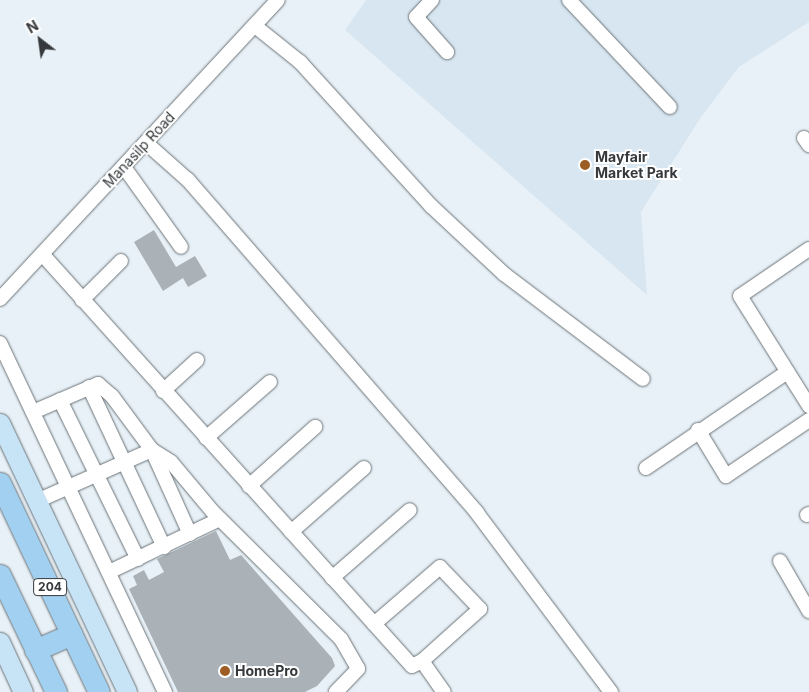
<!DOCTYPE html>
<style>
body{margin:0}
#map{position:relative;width:809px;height:692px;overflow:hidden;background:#e8f1f7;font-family:Inter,sans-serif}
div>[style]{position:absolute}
.built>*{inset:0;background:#d8e6f1}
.building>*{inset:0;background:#aab2b8}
.roads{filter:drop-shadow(0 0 1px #6b7378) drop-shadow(0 0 1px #6b7378)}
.minor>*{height:14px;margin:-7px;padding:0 7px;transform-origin:7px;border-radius:7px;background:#fff}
.major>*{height:19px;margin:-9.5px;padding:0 9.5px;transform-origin:9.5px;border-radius:9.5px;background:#c7e3f6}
.highway>*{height:21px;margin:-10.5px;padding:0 10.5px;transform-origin:10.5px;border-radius:10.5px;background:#a2d0f0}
.dots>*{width:14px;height:14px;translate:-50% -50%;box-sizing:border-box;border:2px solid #fff;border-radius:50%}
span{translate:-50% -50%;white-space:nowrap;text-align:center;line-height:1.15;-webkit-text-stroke:4px #fff;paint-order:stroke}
.shield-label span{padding:1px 4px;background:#fff;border:1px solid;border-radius:4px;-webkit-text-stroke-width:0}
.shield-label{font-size:12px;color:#35393b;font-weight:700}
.street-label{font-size:14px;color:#35393b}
.poi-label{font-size:14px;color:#35393b;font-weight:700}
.left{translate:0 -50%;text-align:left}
.north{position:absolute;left:15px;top:15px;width:50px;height:50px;-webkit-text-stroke:4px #fff;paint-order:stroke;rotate:330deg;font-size:14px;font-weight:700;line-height:20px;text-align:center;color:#35393b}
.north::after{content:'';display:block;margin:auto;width:18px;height:22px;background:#35393b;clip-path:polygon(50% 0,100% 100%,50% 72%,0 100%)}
</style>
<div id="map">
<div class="built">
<div style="clip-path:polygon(366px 0,809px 0,809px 22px,739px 67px,701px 117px,641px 212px,647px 295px,345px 30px)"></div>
</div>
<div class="building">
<div style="clip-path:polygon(154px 230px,176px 267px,195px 256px,207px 276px,188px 287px,183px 278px,163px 291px,134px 242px)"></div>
<div style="clip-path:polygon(216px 531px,230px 560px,241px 555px,332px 658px,335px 666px,317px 686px,305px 692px,178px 692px,129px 589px,137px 585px,133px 576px,144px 570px,149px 580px,164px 572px,157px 559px)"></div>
</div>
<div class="roads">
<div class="minor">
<div style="left:432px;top:0;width:23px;rotate:133deg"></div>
<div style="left:416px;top:17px;width:47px;rotate:48.5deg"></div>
<div style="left:569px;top:0;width:147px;rotate:46.7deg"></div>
<div style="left:255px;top:26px;width:58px;rotate:38.7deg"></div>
<div style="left:300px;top:62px;width:195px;rotate:47.7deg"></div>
<div style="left:431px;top:206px;width:100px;rotate:43deg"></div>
<div style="left:504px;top:274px;width:174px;rotate:37.1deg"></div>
<div style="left:804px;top:138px;width:9px;rotate:54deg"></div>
<div style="left:146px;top:143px;width:56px;rotate:41.4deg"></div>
<div style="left:188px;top:180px;width:441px;rotate:49deg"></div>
<div style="left:477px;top:513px;width:224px;rotate:53.2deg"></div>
<div style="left:124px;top:167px;width:98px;rotate:54.5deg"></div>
<div style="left:809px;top:249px;width:83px;rotate:145.7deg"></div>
<div style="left:740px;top:296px;width:130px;rotate:57.9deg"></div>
<div style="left:43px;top:255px;width:552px;rotate:48.08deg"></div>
<div style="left:412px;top:666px;width:11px;rotate:-27deg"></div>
<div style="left:422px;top:661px;width:38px;rotate:55deg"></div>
<div style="left:0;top:299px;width:408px;rotate:-47.1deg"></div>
<div style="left:82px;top:300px;width:55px;rotate:-45deg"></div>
<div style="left:0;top:343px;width:386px;rotate:64.7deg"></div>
<div style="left:89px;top:387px;width:177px;rotate:64.9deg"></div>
<div style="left:163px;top:391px;width:46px;rotate:-42.4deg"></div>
<div style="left:60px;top:400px;width:177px;rotate:63.9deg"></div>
<div style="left:33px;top:412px;width:71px;rotate:-23.3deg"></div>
<div style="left:98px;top:384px;width:18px;rotate:41deg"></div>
<div style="left:112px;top:396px;width:67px;rotate:53.5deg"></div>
<div style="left:152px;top:450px;width:92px;rotate:65.7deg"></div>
<div style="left:698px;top:430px;width:54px;rotate:58.7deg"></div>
<div style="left:726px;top:476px;width:100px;rotate:-34deg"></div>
<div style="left:206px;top:438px;width:85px;rotate:-41.2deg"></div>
<div style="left:646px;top:468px;width:171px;rotate:-34.2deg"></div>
<div style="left:249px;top:486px;width:89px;rotate:-41.8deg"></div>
<div style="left:37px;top:501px;width:126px;rotate:-23.9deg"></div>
<div style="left:152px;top:450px;width:22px;rotate:32deg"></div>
<div style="left:171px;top:462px;width:65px;rotate:50deg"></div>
<div style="left:213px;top:512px;width:180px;rotate:44.8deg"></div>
<div style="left:341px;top:639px;width:34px;rotate:60deg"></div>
<div style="left:358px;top:669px;width:32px;rotate:134deg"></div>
<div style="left:807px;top:515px;width:2px;rotate:-27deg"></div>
<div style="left:291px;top:532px;width:97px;rotate:-41.2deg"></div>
<div style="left:780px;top:561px;width:58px;rotate:59.9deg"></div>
<div style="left:109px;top:572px;width:123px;rotate:-25.5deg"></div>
<div style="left:332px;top:578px;width:103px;rotate:-41.1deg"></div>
<div style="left:374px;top:624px;width:87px;rotate:-40.8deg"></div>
<div style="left:440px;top:567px;width:58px;rotate:46.4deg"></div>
<div style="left:480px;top:609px;width:78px;rotate:138.1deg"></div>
</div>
<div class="major">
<div style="left:0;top:423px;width:297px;rotate:64.7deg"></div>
<div style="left:0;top:642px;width:55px;rotate:65.3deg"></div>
</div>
<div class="highway">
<div style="left:0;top:483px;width:231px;rotate:64.7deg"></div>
<div style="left:0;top:575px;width:130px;rotate:64.4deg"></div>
<div style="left:35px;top:650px;width:40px;rotate:-23.4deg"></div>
</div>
</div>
<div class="dots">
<div style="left:585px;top:165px;background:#9c5e24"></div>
<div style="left:225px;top:671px;background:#9c5e24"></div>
</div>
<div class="shield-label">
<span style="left:50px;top:587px">204</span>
</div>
<div class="street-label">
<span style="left:139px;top:150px;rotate:-47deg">Manasilp Road</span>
</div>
<div class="poi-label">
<span class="left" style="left:595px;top:165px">Mayfair<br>Market Park</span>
<span class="left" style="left:235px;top:671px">HomePro</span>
</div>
<div class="north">N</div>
</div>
